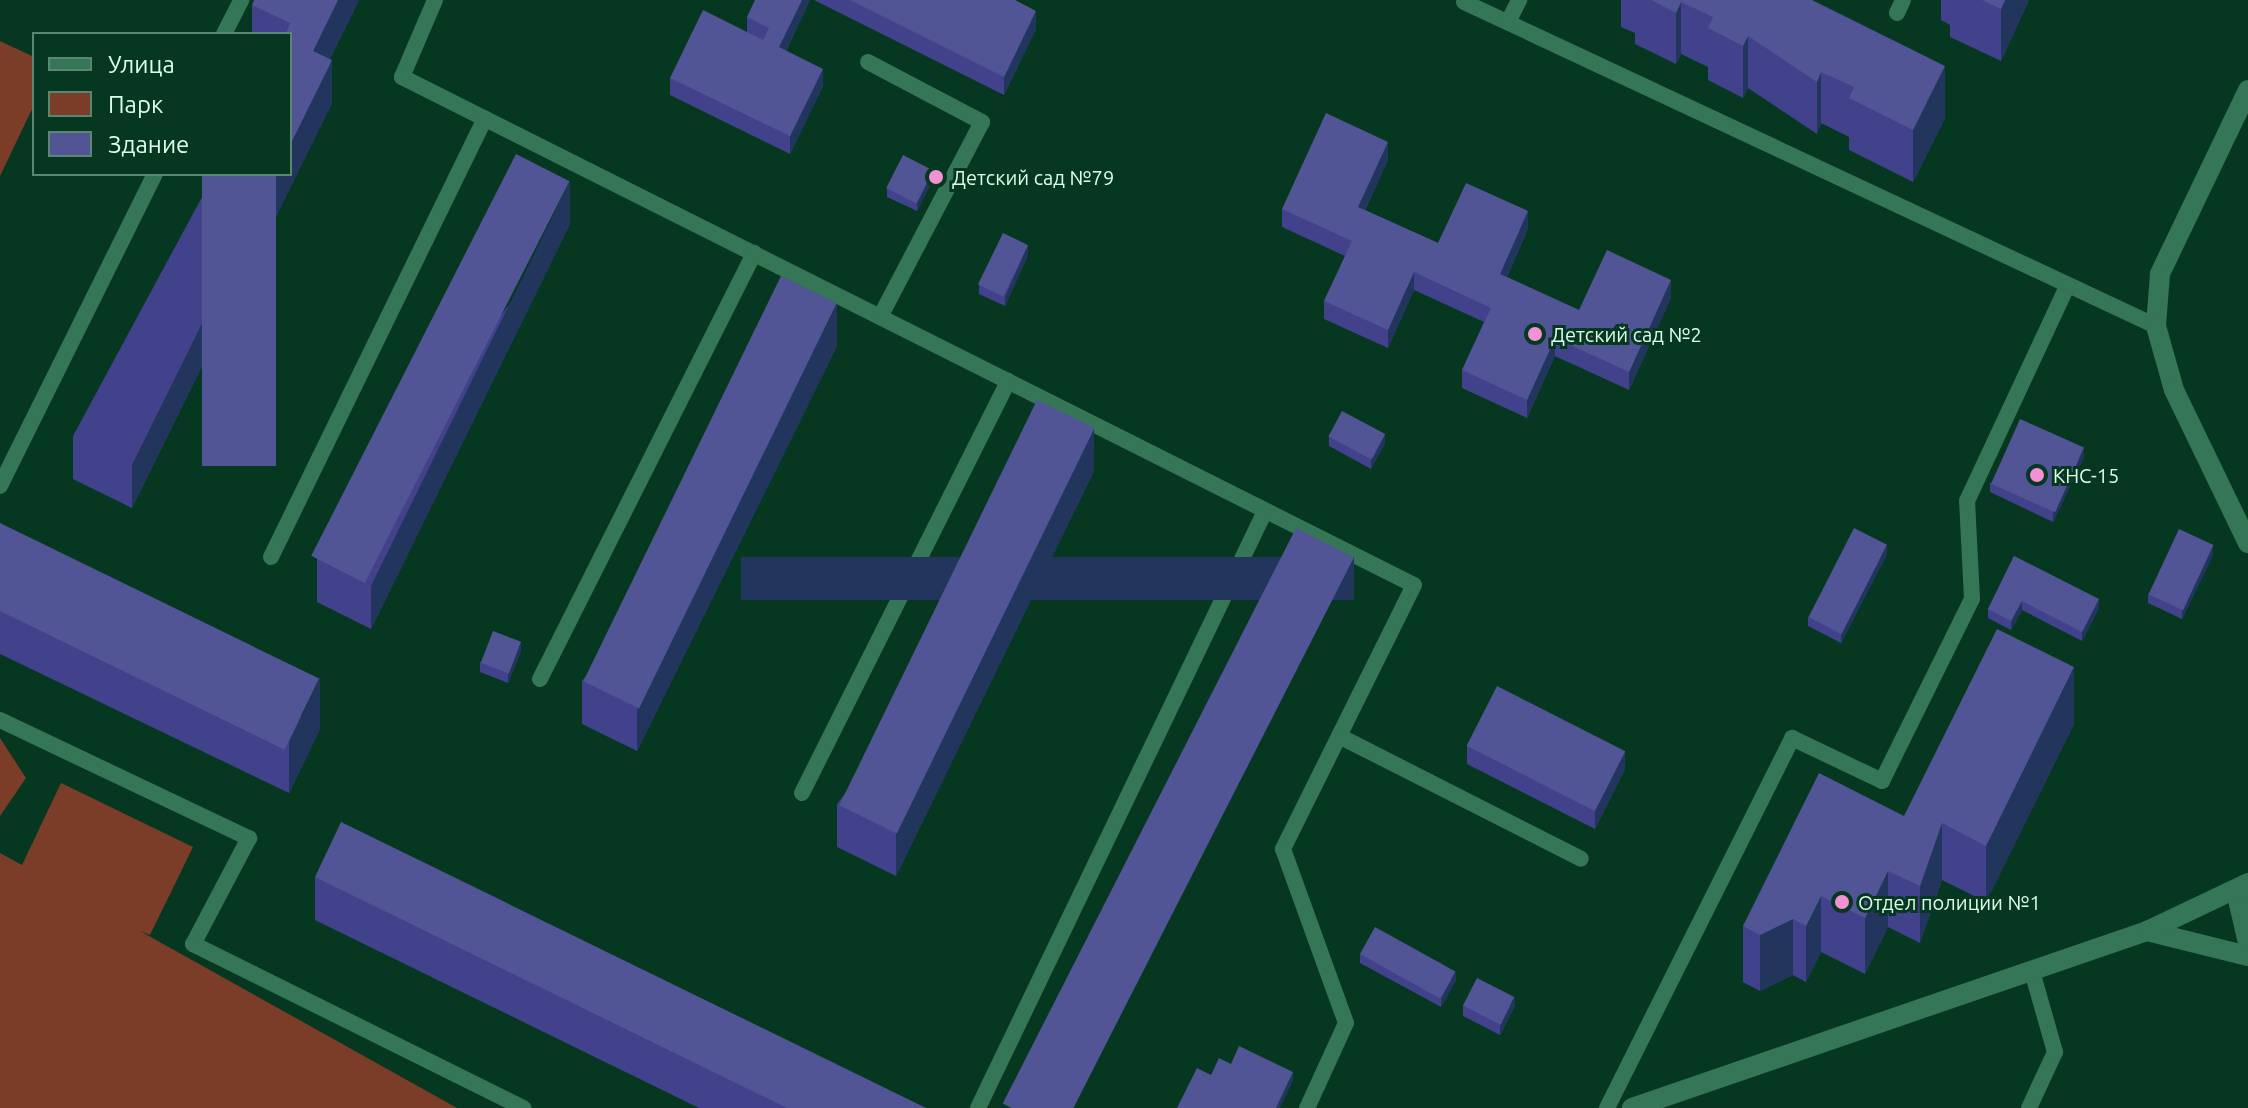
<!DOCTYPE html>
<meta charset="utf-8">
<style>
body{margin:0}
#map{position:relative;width:2248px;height:1108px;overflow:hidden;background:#053721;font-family:Ubuntu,sans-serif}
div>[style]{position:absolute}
.green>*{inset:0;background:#7b3d28}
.service>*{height:16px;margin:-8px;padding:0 8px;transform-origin:8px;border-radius:8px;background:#347655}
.minor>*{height:20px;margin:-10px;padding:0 10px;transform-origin:10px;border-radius:10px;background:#347655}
.wall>*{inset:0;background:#42418b}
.shaded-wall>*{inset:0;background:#22355c;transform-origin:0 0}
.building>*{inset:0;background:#525595;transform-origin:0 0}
.dots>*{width:22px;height:22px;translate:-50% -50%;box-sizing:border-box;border:4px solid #053721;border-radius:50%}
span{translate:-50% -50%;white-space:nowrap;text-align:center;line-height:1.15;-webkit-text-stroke:6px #053721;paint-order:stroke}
.poi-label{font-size:20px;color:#ddfce9}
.left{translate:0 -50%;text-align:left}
.legend{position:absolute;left:32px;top:32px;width:260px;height:144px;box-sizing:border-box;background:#053721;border:2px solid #5b8671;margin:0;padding:10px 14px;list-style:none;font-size:24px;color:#ddfce9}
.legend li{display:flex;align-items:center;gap:16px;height:40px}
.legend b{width:40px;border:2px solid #5b8671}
</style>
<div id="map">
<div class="green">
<div style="clip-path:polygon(0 41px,34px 57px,34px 105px,0 176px)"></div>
<div style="clip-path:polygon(0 738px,26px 778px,0 816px)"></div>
<div style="clip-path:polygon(61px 783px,193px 847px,150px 935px,140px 931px,457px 1108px,0 1108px,0 853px,22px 865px)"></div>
</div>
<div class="service">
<div style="left:435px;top:0;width:84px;rotate:113.2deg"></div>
<div style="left:402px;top:77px;width:1132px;rotate:26.66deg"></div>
<div style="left:1414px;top:585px;width:295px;rotate:116.4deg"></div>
<div style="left:1283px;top:849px;width:185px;rotate:70.1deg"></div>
<div style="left:1346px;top:1023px;width:94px;rotate:114.6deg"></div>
<div style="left:1464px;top:2px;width:764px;rotate:25.09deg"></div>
<div style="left:1897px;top:13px;width:14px;rotate:-65deg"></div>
<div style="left:1508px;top:22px;width:25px;rotate:-63deg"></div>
<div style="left:224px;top:34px;width:38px;rotate:-63deg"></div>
<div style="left:868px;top:62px;width:129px;rotate:27.8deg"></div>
<div style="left:982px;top:122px;width:220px;rotate:117.6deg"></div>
<div style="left:0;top:486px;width:348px;rotate:-63.6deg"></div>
<div style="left:271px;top:557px;width:488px;rotate:-64deg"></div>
<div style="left:540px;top:679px;width:477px;rotate:-63.3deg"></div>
<div style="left:0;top:720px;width:276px;rotate:25.4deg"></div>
<div style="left:249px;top:838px;width:120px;rotate:117.8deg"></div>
<div style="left:193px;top:944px;width:369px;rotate:26.4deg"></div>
<div style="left:1339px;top:736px;width:271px;rotate:26.9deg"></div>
<div style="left:802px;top:793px;width:461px;rotate:-63.4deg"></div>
<div style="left:978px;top:1108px;width:662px;rotate:-64.32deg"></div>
<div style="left:1607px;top:1108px;width:414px;rotate:-63.4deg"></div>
<div style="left:1792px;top:738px;width:100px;rotate:25.5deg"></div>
<div style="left:1882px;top:781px;width:203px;rotate:-63.7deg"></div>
<div style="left:1972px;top:599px;width:98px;rotate:-92.9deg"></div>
<div style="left:1967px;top:501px;width:236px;rotate:-65deg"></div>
<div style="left:2029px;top:1108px;width:62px;rotate:-65.1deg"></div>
<div style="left:2055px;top:1052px;width:84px;rotate:-105.9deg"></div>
</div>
<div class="minor">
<div style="left:2248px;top:90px;width:204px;rotate:115.6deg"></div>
<div style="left:2160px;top:274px;width:52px;rotate:94.4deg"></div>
<div style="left:2156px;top:326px;width:66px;rotate:74.3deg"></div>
<div style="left:2174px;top:390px;width:170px;rotate:64.2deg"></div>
<div style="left:2248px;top:884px;width:22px;rotate:114deg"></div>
<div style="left:2239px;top:904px;width:39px;rotate:77deg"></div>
<div style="left:2147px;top:931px;width:104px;rotate:13.9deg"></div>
<div style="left:1632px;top:1108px;width:545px;rotate:-18.97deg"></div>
<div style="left:2147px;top:931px;width:112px;rotate:-25.4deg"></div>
</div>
<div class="wall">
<div style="clip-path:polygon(359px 0,330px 59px,332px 103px,132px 508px,73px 479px,73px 436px,290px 34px,252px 34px,252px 5px)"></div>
<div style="clip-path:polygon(810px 0,786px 51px,823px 86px,790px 154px,670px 95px,670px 78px,747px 32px,747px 17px)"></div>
<div style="clip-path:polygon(814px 0,1015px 0,1036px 29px,1004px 95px)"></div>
<div style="clip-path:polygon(1621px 0,1812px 0,1945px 118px,1913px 182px,1849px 150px,1849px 137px,1821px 123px,1817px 134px,1748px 88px,1743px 98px,1708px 80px,1708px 67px,1681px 54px,1676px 64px,1635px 44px,1635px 33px,1621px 27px)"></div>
<div style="clip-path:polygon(1941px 0,2029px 0,2001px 61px,1950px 37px,1950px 25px,1941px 20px)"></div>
<div style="clip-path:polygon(1388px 160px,1365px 210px,1438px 243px,1528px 229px,1507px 277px,1579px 310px,1671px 298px,1629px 390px,1555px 356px,1527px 418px,1462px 388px,1462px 370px,1484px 322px,1414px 290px,1388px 348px,1324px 319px,1324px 301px,1345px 256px,1282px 227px,1282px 209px)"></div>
<div style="clip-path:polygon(933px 179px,917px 211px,887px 197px,887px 188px)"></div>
<div style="clip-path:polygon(570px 224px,371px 629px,317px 602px,317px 559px)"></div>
<div style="clip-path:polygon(1028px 255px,1005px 306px,979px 294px,979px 285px)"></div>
<div style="clip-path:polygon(837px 346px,637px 751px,582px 724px,582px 681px)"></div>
<div style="clip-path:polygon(1329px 437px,1385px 443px,1371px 469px,1329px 446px)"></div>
<div style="clip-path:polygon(2084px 457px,2053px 522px,1990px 492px,1990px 483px)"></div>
<div style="clip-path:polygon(1094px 471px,896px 876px,837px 847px,837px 804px)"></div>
<div style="clip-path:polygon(0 523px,320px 729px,289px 793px,0 654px)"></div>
<div style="clip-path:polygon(1887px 554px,1841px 643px,1808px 626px,1808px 617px)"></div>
<div style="clip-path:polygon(2213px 555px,2182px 619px,2148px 603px,2148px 594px)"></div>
<div style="clip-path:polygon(2014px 556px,2099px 608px,2082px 641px,2022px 610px,2011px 630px,1988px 618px,1988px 609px)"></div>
<div style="clip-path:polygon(521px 651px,508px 683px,480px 672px,480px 662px)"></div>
<div style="clip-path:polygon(2074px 724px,1986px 902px,1942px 880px,1920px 943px,1888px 927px,1865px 974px,1821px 952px,1806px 982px,1793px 975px,1760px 991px,1743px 982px,1743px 926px,1904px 816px)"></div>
<div style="clip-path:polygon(1467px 746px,1625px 769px,1595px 829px,1467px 764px)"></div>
<div style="clip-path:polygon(315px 877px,926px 1108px,699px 1108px,315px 920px)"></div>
<div style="clip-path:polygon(1360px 954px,1456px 980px,1441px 1007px,1360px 963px)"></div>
<div style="clip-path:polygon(1463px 1006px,1515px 1006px,1500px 1035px,1463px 1016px)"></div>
</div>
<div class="shaded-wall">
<div style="clip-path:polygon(338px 0,359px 0,313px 94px,313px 51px)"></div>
<div style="clip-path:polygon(802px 0,810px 0,779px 65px,779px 47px)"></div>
<div style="clip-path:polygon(2005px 0,2029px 0,2001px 61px,2001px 9px)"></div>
<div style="clip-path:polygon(1681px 2px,1681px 54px,1676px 64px,1676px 13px)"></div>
<div style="clip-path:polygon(1036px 11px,1036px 29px,1004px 95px,1004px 77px)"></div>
<div style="clip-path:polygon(1748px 36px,1748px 88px,1743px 98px,1743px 46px)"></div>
<div style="clip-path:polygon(332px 60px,332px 103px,132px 508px,132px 465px,276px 174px,290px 174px,290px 145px)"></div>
<div style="clip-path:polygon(1945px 66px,1945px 118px,1913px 182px,1913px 130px)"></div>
<div style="clip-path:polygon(823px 69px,823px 86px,790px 154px,790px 136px)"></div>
<div style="clip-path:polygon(1821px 72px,1821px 123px,1817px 134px,1817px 82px)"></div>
<div style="clip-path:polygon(1388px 142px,1388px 160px,1358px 224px,1358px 207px)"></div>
<div style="clip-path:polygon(933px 170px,933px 179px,917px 211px,917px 202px)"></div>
<div style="clip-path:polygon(570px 181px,570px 224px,371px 629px,371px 586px)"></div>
<div style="clip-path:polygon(1528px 211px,1528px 229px,1500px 292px,1500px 274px)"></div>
<div style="clip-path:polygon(1028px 245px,1028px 255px,1005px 306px,1005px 297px)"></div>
<div style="clip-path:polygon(1414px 272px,1414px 290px,1388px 348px,1388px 330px)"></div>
<div style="clip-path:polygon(1671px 280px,1671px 298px,1629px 390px,1629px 372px)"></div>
<div style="clip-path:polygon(837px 303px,837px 346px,637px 751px,637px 708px)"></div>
<div style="clip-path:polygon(1555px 338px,1555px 356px,1527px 418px,1527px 400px)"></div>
<div style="clip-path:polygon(1094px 428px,1094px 471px,896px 876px,896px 833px)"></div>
<div style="clip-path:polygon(1385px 434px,1385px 443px,1371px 469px,1371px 460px)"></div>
<div style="clip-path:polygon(2084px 448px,2084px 457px,2053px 522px,2053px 513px)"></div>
<div style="clip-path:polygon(1887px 545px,1887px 554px,1841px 643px,1841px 634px)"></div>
<div style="clip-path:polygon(2213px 545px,2213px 555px,2182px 619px,2182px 610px)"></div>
<div style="left:1354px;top:557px;width:43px;height:613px;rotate:90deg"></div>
<div style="clip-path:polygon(2099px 599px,2099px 608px,2082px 641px,2082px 632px)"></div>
<div style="clip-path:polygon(2022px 601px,2022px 610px,2011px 630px,2011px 621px)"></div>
<div style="clip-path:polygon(521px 642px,521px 651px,508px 683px,508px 674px)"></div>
<div style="clip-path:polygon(2074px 667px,2074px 724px,1986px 902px,1986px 846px)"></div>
<div style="clip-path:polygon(320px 677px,320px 729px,289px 793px,289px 742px)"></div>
<div style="clip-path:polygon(1625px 751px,1625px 769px,1595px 829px,1595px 811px)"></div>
<div style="clip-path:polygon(1942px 823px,1942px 880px,1920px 943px,1920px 886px)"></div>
<div style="clip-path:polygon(1888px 871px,1888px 927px,1865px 974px,1865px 918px)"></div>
<div style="clip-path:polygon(1821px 896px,1821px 952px,1806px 982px,1806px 926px)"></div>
<div style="clip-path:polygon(1793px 919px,1793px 975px,1760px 991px,1760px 935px)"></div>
<div style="clip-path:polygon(1456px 971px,1456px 980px,1441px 1007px,1441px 998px)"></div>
<div style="clip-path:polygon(1515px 997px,1515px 1006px,1500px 1035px,1500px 1026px)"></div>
<div style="clip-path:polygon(1293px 1072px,1293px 1081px,1280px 1108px,1276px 1108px)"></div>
</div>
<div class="building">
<div style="clip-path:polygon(254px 0,338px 0,313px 51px,332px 60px,290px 145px,290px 34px,286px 34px,290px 23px,252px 5px)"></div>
<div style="clip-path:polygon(755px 0,802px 0,779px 47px,823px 69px,790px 136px,670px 78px,703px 10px,763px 40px,769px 28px,747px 17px)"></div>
<div style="clip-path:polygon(850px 0,1015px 0,1036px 11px,1004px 77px)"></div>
<div style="clip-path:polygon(1651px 0,1812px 0,1945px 66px,1913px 130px,1849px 98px,1854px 87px,1821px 72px,1817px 82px,1748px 36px,1743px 46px,1708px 28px,1713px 17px,1681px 2px,1676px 13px)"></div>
<div style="clip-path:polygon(1982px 0,2005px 0,2001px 9px)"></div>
<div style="clip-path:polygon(1326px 113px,1388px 142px,1358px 207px,1438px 243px,1466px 183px,1528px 211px,1500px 274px,1579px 310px,1607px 250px,1671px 280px,1629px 372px,1555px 338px,1527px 400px,1462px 370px,1491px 308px,1414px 272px,1388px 330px,1324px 301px,1352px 241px,1282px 209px)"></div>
<div style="left:516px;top:154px;width:60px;height:451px;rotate:27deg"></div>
<div style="left:903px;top:155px;width:34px;height:37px;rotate:27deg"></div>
<div style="left:202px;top:174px;width:74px;height:292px"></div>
<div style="left:1003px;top:233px;width:28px;height:57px;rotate:26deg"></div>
<div style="left:781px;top:276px;width:62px;height:451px;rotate:26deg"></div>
<div style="left:1037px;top:400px;width:64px;height:451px;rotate:26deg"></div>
<div style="left:1342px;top:411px;width:49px;height:29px;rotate:28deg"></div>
<div style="left:2020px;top:419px;width:70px;height:71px;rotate:24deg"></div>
<div style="left:0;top:523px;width:355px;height:79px;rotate:26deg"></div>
<div style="left:1296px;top:528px;width:65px;height:646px;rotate:27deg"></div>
<div style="left:1854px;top:528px;width:37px;height:100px;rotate:27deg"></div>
<div style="left:2179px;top:529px;width:38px;height:72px;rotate:25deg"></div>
<div style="clip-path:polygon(2014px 556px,2099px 599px,2082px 632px,2022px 601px,2011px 621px,1988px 609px)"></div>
<div style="clip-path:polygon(1997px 629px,2074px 667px,1986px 846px,1942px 823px,1920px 886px,1888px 871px,1865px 918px,1821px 896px,1806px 926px,1793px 919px,1760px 935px,1743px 926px,1819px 773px,1904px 816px)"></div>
<div style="left:493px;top:631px;width:30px;height:34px;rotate:21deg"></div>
<div style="left:1497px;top:686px;width:144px;height:67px;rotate:27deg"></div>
<div style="clip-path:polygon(341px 822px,926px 1108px,787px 1108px,315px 877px)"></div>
<div style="left:1375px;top:927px;width:92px;height:31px;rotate:29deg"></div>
<div style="left:1477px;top:978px;width:42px;height:31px;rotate:27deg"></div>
<div style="clip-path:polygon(1239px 1046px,1293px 1072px,1276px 1108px,1177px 1108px,1197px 1068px,1211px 1075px,1219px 1058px,1231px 1064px)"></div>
</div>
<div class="dots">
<div style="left:936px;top:177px;background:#f391d5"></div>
<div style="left:1535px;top:334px;background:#f391d5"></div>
<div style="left:2037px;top:475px;background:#f391d5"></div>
<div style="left:1842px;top:902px;background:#f391d5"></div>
</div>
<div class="poi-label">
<span class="left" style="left:952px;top:177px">Детский сад №79</span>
<span class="left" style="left:1551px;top:334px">Детский сад №2</span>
<span class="left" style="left:2053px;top:475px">КНС-15</span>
<span class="left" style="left:1858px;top:902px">Отдел полиции №1</span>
</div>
<ul class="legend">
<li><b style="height:10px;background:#347655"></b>Улица</li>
<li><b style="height:22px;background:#7b3d28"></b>Парк</li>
<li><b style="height:22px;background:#525595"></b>Здание</li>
</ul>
</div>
